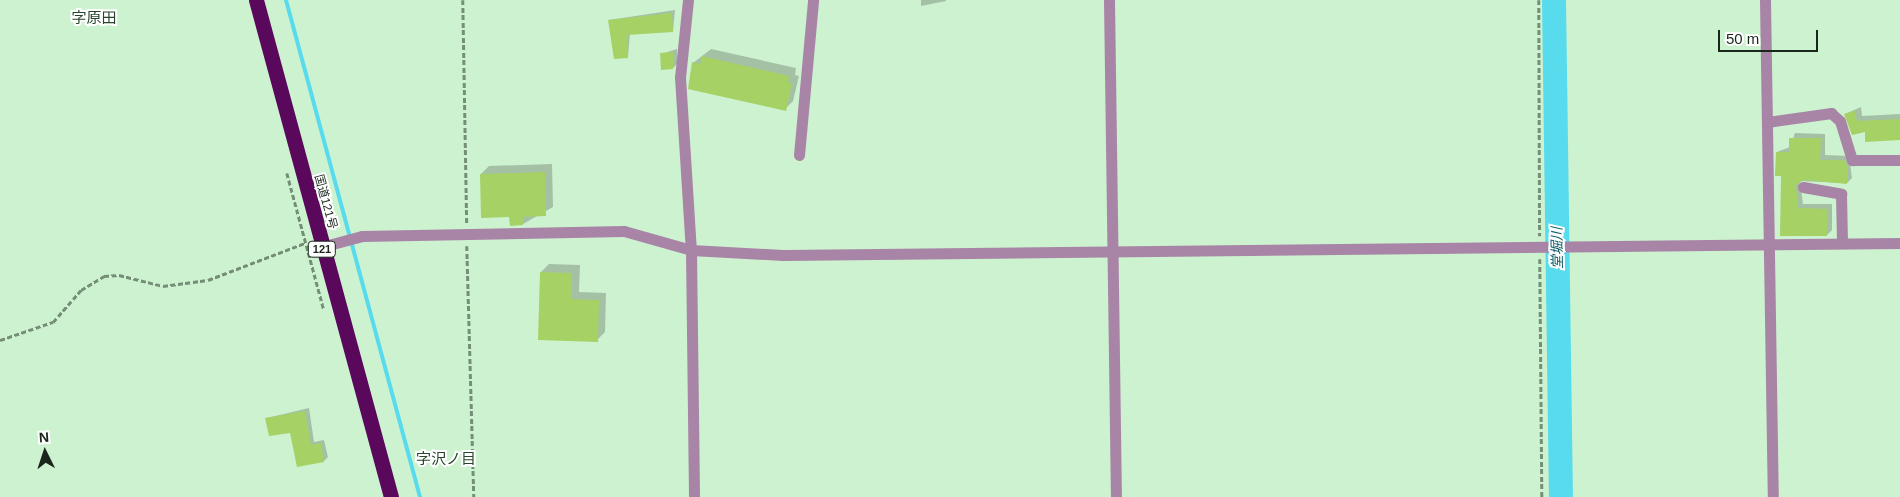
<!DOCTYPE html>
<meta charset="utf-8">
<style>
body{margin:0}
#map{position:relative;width:1900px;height:497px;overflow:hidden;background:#cdf2d0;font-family:Helvetica,"Noto Sans JP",sans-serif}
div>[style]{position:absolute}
.shadow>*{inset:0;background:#0003}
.stream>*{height:4px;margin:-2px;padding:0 2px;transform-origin:2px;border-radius:2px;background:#58dbec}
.river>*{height:24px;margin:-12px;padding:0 12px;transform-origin:12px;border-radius:12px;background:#58dbec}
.building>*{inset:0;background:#a6d165}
.path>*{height:2.5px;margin-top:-1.25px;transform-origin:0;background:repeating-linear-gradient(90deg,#758e77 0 5px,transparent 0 7.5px)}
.street>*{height:11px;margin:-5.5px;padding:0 5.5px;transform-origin:5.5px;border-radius:5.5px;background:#a884a6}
.highway>*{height:15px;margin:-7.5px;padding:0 7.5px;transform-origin:7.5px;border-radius:7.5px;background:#59085b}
span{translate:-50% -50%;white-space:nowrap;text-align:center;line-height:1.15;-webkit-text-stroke:4px #fff;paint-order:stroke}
.shield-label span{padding:1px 4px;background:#fff;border:1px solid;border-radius:4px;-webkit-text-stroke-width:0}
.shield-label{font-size:11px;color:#19271b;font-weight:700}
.street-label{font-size:12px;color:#19271b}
.water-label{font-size:14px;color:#065760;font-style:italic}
.quarter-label{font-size:15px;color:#27462b}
.north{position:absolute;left:20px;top:427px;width:50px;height:50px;-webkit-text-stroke:4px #fff;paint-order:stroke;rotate:356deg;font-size:14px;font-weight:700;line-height:20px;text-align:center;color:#19271b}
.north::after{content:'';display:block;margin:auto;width:18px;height:22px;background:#19271b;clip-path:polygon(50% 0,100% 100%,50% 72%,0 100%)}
.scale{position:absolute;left:1718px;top:30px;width:100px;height:22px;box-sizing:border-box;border:2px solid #19271b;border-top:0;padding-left:6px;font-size:15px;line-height:18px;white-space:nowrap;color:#19271b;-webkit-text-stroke:4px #fff;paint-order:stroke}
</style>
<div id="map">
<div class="shadow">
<div style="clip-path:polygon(921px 0,946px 0,946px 1px,921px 6px)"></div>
<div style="clip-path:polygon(675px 10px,673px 31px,630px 33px,628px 57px,609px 20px)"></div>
<div style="clip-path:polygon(677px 49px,677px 64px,673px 68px,661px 54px)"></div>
<div style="clip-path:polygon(711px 49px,796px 68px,795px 75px,799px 76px,793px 101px,785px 109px,693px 63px)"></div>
<div style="clip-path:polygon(1861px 107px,1862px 116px,1900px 114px,1900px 139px,1866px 131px,1845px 114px)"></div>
<div style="clip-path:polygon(1795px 133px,1825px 134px,1825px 155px,1849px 156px,1852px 178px,1847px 183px,1800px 181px,1803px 204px,1832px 204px,1832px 230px,1827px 235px,1782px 235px,1783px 174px,1777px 152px,1790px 147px)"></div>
<div style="clip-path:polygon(552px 164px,553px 207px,523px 224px,510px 216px,481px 174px,489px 166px)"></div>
<div style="clip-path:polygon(549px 264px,580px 265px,579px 292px,606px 293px,605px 332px,597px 340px,541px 272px)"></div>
<div style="clip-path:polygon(309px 408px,314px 442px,324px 440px,328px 457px,324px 461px,291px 431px,267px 418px)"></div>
</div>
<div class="stream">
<div style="left:286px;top:0;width:515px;rotate:74.91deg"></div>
</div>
<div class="river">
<div style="left:1554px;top:0;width:497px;rotate:89.2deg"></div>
</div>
<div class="building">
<div style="clip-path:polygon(672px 13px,673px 32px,627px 35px,628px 58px,614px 59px,608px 20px)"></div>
<div style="clip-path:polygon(674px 52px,673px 69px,661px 70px,660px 53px)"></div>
<div style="clip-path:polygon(702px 56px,789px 76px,788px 82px,792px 83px,786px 111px,688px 89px,692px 62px,700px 64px)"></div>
<div style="clip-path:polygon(1855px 111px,1857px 121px,1900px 119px,1900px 140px,1865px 142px,1865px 132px,1852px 135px,1844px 114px)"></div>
<div style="clip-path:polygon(1789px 138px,1821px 138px,1820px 160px,1844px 160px,1848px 166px,1847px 184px,1804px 180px,1796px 185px,1798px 208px,1828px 209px,1827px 236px,1780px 236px,1781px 176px,1775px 176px,1776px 152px,1789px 152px)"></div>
<div style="clip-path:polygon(545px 172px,546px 216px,523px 217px,523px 225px,510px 226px,509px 217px,481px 218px,480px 174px)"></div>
<div style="clip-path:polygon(540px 272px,572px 273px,572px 299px,599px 300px,598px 342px,538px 340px)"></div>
<div style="clip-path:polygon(305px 411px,311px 445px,321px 443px,324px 462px,297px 467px,290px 433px,269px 436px,265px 418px)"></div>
</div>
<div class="path">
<div style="left:463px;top:0;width:223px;rotate:89deg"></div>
<div style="left:1539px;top:0;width:236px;rotate:89.8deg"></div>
<div style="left:287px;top:173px;width:142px;rotate:74.9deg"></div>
<div style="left:467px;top:246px;width:251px;rotate:88.4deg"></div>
<div style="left:1540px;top:259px;width:238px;rotate:89.5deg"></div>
<div style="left:0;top:340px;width:56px;rotate:-18.8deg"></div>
<div style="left:53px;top:322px;width:43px;rotate:-48.8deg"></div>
<div style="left:81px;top:290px;width:27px;rotate:-31deg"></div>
<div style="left:104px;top:276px;width:15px;rotate:-4deg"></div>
<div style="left:119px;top:275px;width:45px;rotate:14deg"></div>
<div style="left:163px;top:286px;width:45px;rotate:-7.6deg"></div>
<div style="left:208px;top:280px;width:104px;rotate:-20.9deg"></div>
</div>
<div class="street">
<div style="left:688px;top:0;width:77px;rotate:95.9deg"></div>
<div style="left:680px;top:77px;width:173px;rotate:86.4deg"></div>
<div style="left:691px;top:250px;width:247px;rotate:89.3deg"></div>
<div style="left:1109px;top:0;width:497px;rotate:89.2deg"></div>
<div style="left:1765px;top:0;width:497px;rotate:89.1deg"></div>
<div style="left:1767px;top:122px;width:65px;rotate:-8deg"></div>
<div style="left:1831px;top:113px;width:12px;rotate:42deg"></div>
<div style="left:1840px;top:121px;width:41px;rotate:72.9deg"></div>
<div style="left:1852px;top:160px;width:48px"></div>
<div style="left:799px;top:155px;width:156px;rotate:-84.8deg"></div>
<div style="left:1803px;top:187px;width:39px;rotate:10deg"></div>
<div style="left:1841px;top:194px;width:49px;rotate:88.8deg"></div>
<div style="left:321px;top:247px;width:42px;rotate:-15deg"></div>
<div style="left:362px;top:236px;width:262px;rotate:-1.1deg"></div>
<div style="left:624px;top:231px;width:70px;rotate:15.8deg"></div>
<div style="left:691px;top:250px;width:92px;rotate:3.1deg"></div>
<div style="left:783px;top:255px;width:1117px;rotate:-0.62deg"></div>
</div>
<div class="highway">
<div style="left:256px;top:0;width:515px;rotate:74.8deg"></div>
</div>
<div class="shield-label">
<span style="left:322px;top:249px">121</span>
</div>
<div class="street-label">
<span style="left:325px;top:202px;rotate:75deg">国道121号</span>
</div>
<div class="water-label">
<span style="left:1557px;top:248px;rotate:-91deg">堂堀川</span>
</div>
<div class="quarter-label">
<span style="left:94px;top:18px">字原田</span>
<span style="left:446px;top:459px">字沢ノ目</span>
</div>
<div class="north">N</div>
<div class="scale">50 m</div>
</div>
